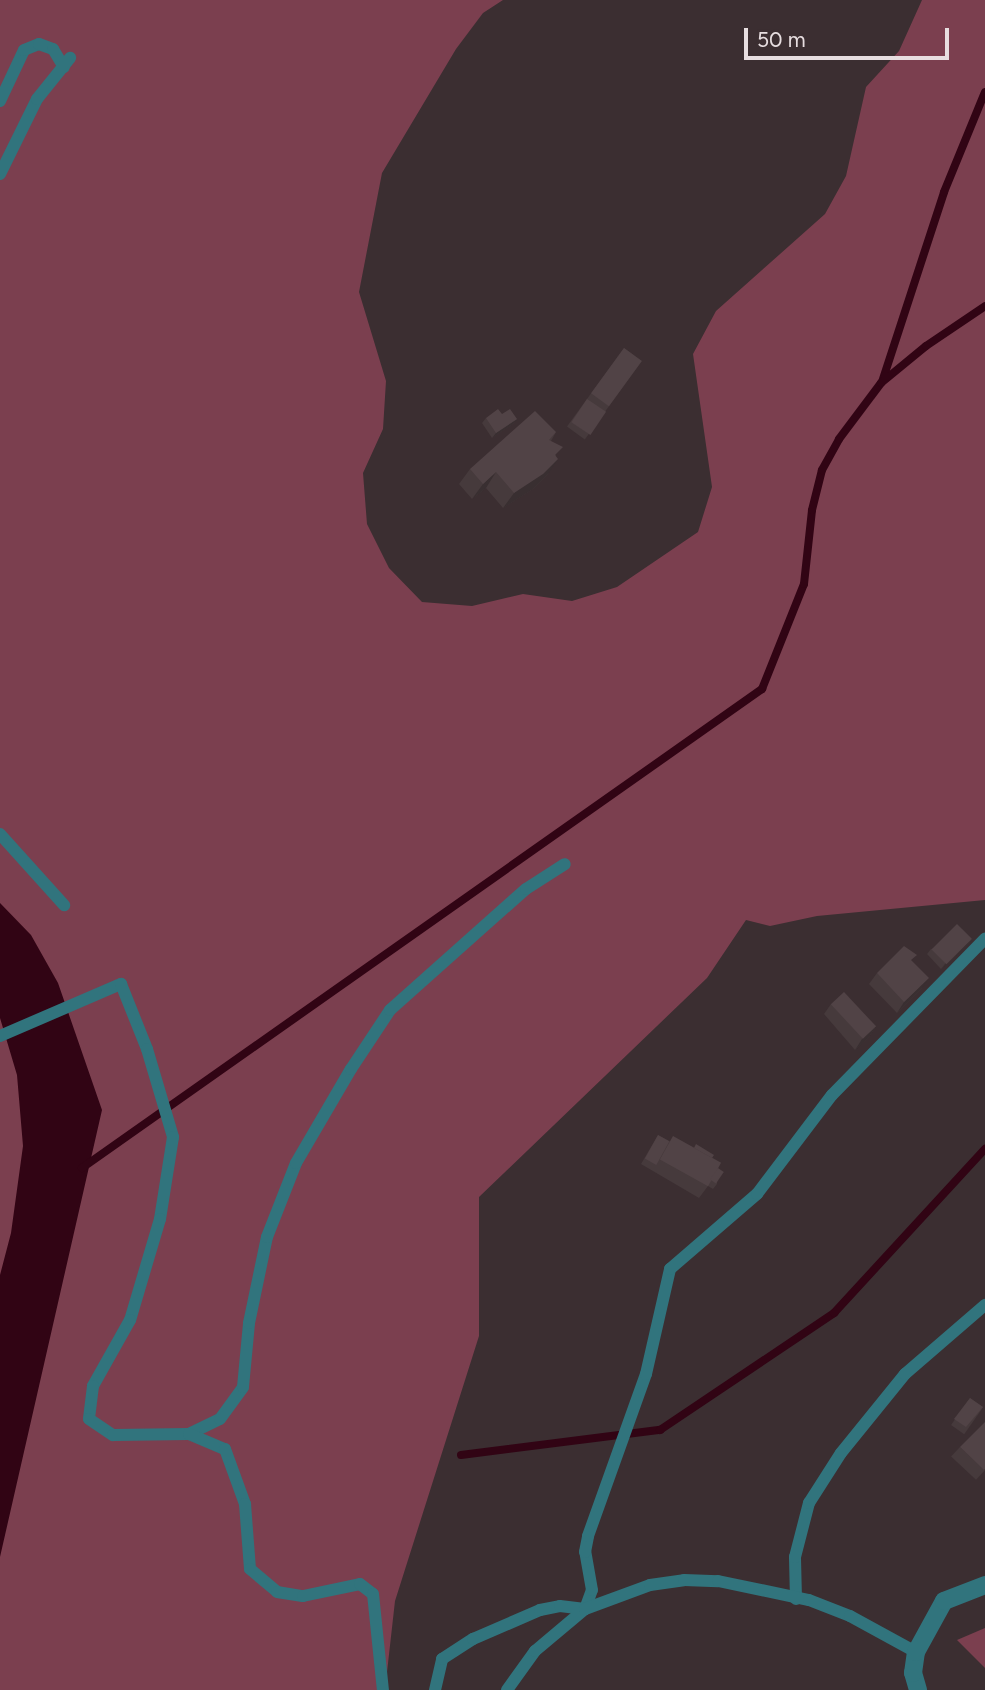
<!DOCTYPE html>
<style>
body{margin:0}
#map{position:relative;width:985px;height:1690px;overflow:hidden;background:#3b2e31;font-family:Figtree,sans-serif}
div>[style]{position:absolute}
.green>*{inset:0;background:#7b3f4f}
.water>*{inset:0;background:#310414}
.stream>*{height:8px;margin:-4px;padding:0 4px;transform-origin:4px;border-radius:4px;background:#310414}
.service>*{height:12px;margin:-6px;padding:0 6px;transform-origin:6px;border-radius:6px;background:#31747d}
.minor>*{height:18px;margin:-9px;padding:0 9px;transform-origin:9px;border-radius:9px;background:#31747d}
.wall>*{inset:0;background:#463a3c;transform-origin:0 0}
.shaded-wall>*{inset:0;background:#392f31}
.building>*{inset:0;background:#514346;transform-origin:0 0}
span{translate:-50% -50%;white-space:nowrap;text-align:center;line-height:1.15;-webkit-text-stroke:5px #3b2e31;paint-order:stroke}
.scale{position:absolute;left:744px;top:28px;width:205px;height:32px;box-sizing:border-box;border:4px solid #e7dee0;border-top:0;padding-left:9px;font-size:21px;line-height:24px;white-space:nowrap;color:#e7dee0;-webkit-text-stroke:5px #3b2e31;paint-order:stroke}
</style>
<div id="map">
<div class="green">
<div style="clip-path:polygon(0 0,503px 0,483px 13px,456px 49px,382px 173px,359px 292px,386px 381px,383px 429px,363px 473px,367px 524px,389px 568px,422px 602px,472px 606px,523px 594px,572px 601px,617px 587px,698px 532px,712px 487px,693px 354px,716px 311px,825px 214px,846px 176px,866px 87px,899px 51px,922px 0,985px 0,985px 900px,817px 916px,770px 926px,746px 920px,707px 978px,479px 1197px,479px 1336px,395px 1601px,385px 1690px,0 1690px)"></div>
<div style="clip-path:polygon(985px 1628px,985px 1668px,957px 1640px)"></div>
</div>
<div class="water">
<div style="clip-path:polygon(0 903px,31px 935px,58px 983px,102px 1110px,0 1557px,0 1275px,11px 1233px,23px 1146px,17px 1075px,0 1018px)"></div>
</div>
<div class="stream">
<div style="left:882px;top:382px;width:200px;rotate:-71.9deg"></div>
<div style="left:944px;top:192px;width:108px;rotate:-67.7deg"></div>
<div style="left:82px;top:1168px;width:832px;rotate:-35.16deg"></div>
<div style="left:762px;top:689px;width:113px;rotate:-68.2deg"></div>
<div style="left:804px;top:584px;width:74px;rotate:-83.8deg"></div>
<div style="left:812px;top:510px;width:41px;rotate:-76deg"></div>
<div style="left:822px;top:470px;width:35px;rotate:-61deg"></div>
<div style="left:839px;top:439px;width:70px;rotate:-53.1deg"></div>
<div style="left:881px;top:383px;width:58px;rotate:-39.4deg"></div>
<div style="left:926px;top:346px;width:71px;rotate:-34.1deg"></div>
<div style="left:461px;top:1455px;width:201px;rotate:-7.2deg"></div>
<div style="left:660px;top:1430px;width:210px;rotate:-33.9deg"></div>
<div style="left:834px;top:1313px;width:223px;rotate:-47.4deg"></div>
</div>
<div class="service">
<div style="left:0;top:101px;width:56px;rotate:-64.8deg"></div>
<div style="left:24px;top:50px;width:16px;rotate:-22deg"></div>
<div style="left:39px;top:44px;width:15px;rotate:20deg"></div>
<div style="left:53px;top:49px;width:21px;rotate:59deg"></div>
<div style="left:0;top:174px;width:84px;rotate:-63.7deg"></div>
<div style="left:37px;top:99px;width:53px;rotate:-51.2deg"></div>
<div style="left:0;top:834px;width:96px;rotate:48deg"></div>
<div style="left:0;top:1036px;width:132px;rotate:-23.3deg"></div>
<div style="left:121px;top:984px;width:70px;rotate:68.2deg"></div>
<div style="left:147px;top:1049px;width:92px;rotate:73.5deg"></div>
<div style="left:173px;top:1137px;width:83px;rotate:99deg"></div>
<div style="left:160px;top:1219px;width:105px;rotate:106.5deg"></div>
<div style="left:130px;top:1320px;width:76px;rotate:119.3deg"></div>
<div style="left:93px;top:1386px;width:33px;rotate:97deg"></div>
<div style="left:89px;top:1419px;width:29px;rotate:34deg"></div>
<div style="left:113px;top:1435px;width:76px;rotate:-0.8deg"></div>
<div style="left:189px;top:1434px;width:34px;rotate:-26deg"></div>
<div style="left:220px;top:1419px;width:39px;rotate:-54deg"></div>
<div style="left:243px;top:1387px;width:64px;rotate:-84.6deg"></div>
<div style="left:249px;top:1323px;width:88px;rotate:-78.2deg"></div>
<div style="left:267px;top:1237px;width:79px;rotate:-68.6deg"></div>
<div style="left:296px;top:1163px;width:109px;rotate:-59.7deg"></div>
<div style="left:351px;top:1069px;width:71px;rotate:-56.5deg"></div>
<div style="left:390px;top:1010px;width:182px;rotate:-41.7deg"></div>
<div style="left:526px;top:889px;width:46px;rotate:-32.7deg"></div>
<div style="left:189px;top:1434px;width:39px;rotate:23deg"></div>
<div style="left:225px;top:1449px;width:59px;rotate:70deg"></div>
<div style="left:245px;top:1504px;width:65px;rotate:85.6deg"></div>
<div style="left:250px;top:1569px;width:35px;rotate:40deg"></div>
<div style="left:277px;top:1592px;width:26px;rotate:9deg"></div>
<div style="left:303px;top:1596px;width:58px;rotate:-11.9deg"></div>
<div style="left:360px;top:1584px;width:16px;rotate:38deg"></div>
<div style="left:373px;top:1594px;width:97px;rotate:84.1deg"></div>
<div style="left:796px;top:1599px;width:42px;rotate:-91.4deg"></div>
<div style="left:795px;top:1557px;width:56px;rotate:-75.5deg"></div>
<div style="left:809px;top:1503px;width:59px;rotate:-57.4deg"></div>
<div style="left:841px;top:1453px;width:102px;rotate:-51deg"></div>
<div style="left:905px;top:1374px;width:106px;rotate:-40.8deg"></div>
<div style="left:585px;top:1609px;width:20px;rotate:-70deg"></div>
<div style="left:592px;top:1590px;width:39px;rotate:-100deg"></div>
<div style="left:585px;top:1552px;width:16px;rotate:-79deg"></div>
<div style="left:588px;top:1536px;width:172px;rotate:-70.3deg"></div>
<div style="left:646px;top:1374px;width:108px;rotate:-77.1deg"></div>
<div style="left:670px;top:1269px;width:115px;rotate:-40.8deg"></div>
<div style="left:757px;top:1194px;width:124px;rotate:-52.9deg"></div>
<div style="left:832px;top:1095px;width:219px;rotate:-45.6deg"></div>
<div style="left:435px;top:1690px;width:32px;rotate:-77deg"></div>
<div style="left:442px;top:1659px;width:37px;rotate:-33deg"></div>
<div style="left:473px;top:1639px;width:73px;rotate:-23.4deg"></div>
<div style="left:540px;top:1610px;width:20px;rotate:-11deg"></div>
<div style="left:560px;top:1606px;width:25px;rotate:7deg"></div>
<div style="left:507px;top:1690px;width:48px;rotate:-54.3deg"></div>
<div style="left:535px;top:1651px;width:65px;rotate:-40deg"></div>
<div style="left:585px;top:1609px;width:69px;rotate:-20.3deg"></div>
<div style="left:650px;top:1585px;width:34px;rotate:-8deg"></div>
<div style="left:684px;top:1580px;width:34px;rotate:2deg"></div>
<div style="left:718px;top:1581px;width:93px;rotate:11.8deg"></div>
<div style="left:809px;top:1600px;width:44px;rotate:21.3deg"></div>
<div style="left:850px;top:1616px;width:75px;rotate:28.6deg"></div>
</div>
<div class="minor">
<div style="left:918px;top:1690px;width:18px;rotate:-106deg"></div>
<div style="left:913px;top:1673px;width:21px;rotate:-82deg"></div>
<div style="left:916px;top:1652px;width:58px;rotate:-61.2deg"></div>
<div style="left:944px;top:1601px;width:44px;rotate:-21.3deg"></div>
</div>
<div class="wall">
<div style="left:624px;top:348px;width:22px;height:97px;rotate:36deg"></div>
<div style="clip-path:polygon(502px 414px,517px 419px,513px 424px,492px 438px,482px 423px,486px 418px)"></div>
<div style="clip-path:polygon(556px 432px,551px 441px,556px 456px,548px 474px,533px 489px,503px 508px,486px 488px,472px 499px,459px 484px,470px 469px)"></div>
<div style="clip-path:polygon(972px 939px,968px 944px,941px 969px,927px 954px,931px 949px)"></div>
<div style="clip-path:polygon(877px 973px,922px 988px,897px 1013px,869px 984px)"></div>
<div style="clip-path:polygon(831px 1004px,876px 1026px,869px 1037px,855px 1050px,824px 1014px)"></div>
<div style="clip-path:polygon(658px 1135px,669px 1141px,712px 1158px,718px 1168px,717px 1184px,713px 1189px,708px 1186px,699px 1198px,641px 1164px)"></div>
<div style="left:970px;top:1398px;width:16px;height:33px;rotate:35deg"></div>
<div style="left:960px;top:1447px;width:34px;height:13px;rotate:43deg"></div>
</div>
<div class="shaded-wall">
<div style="clip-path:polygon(517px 419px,513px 424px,492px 438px,496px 433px)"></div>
<div style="clip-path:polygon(558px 459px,548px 474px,533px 489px,503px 508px,514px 493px)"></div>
<div style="clip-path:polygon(496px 472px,486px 488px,472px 499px,483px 484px)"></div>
<div style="clip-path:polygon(972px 939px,968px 944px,941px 969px,945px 964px)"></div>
<div style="clip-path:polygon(929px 978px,922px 988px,897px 1013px,904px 1002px)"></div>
<div style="clip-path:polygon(876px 1026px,869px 1037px,855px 1050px,862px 1039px)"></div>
</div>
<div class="building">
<div style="left:624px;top:348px;width:22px;height:56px;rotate:36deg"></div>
<div style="left:587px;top:399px;width:23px;height:28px;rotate:34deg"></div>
<div style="clip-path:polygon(498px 409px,502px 414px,510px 409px,517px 419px,496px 433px,486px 418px)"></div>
<div style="clip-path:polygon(535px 411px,556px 432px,549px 440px,563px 447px,555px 455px,558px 459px,543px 474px,514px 493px,496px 472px,483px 484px,470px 469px)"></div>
<div style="left:957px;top:924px;width:21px;height:36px;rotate:45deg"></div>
<div style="clip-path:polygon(904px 946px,917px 955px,911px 960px,929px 978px,904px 1002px,877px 973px)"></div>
<div style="left:844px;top:992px;width:47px;height:18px;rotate:47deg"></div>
<div style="left:658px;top:1135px;width:13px;height:27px;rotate:29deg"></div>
<div style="left:673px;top:1136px;width:55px;height:27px;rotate:29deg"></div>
<div style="clip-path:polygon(696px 1144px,714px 1155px,712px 1158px,694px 1148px)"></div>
<div style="left:718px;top:1168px;width:7px;height:14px;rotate:34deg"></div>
<div style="clip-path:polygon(970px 1398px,983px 1407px,966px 1427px,954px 1419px)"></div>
<div style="clip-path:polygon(985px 1422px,985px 1469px,984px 1470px,960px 1447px)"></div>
</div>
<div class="scale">50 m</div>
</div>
